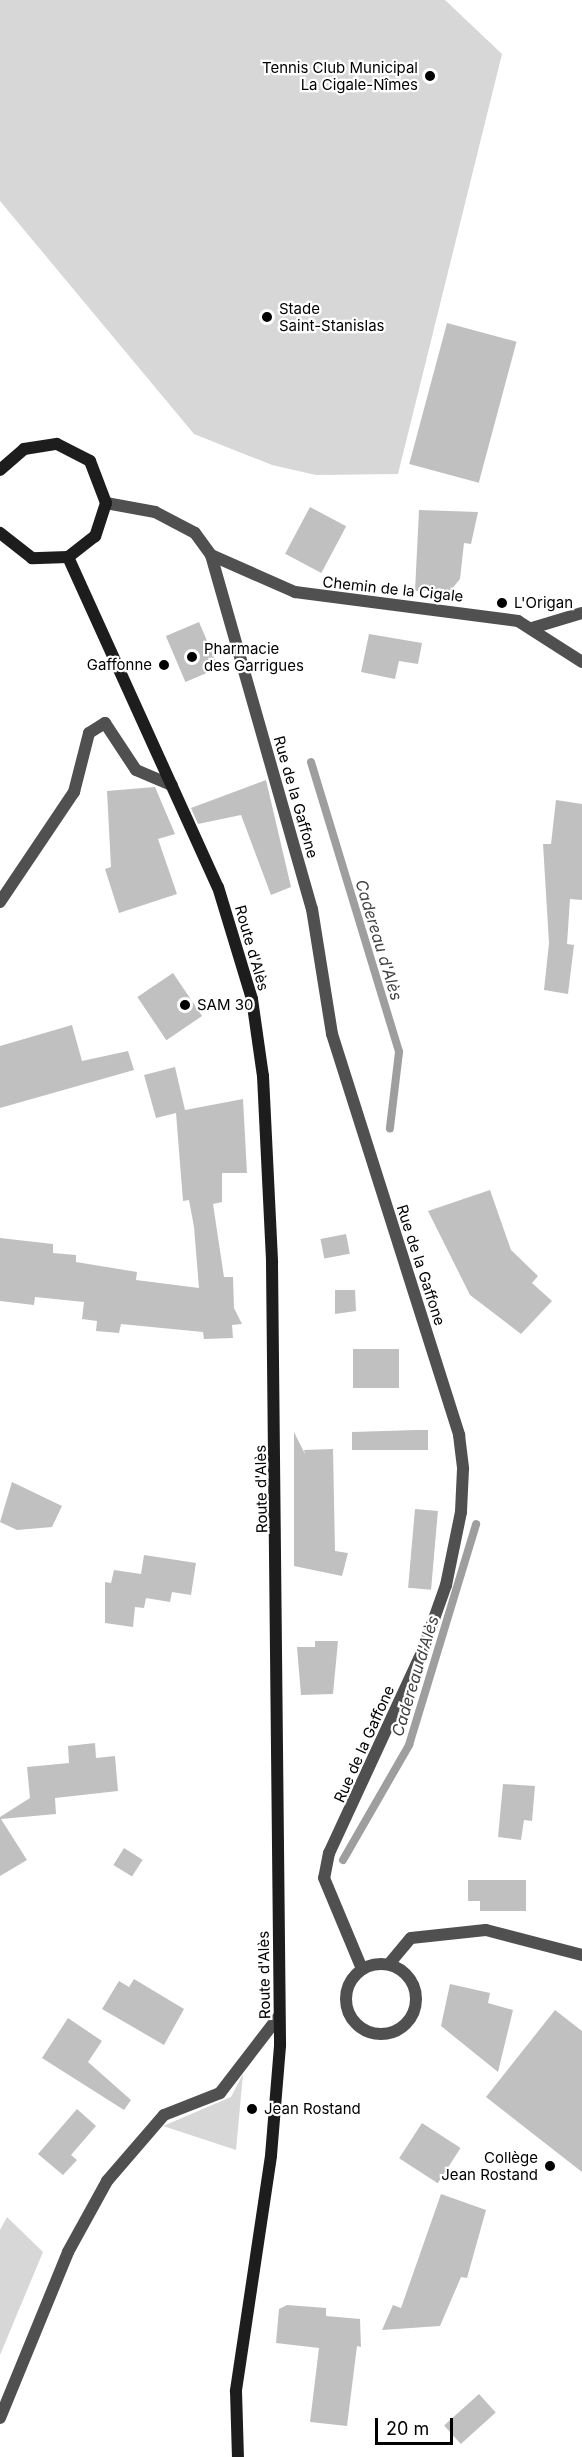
<!DOCTYPE html>
<meta charset="utf-8">
<style>
body{margin:0}
#map{position:relative;width:582px;height:2457px;overflow:hidden;background:#fff;font-family:Inter,sans-serif}
div>[style]{position:absolute}
.green>*{inset:0;background:#d7d7d7}
.stream>*{height:8px;margin:-4px;padding:0 4px;transform-origin:4px;border-radius:4px;background:#9e9e9e}
.building>*{inset:0;background:#c0c0c0;transform-origin:0 0}
.minor>*{height:12px;margin:-6px;padding:0 6px;transform-origin:6px;border-radius:6px;background:#505050}
.minor>.ring{margin:-6px;padding:0;box-sizing:content-box;background:none;border:12px solid #505050;border-radius:50%}
.secondary>*{height:12px;margin:-6px;padding:0 6px;transform-origin:6px;border-radius:6px;background:#1d1d1d}
.dots>*{width:16px;height:16px;translate:-50% -50%;box-sizing:border-box;border:3px solid #fff;border-radius:50%}
span{translate:-50% -50%;white-space:nowrap;text-align:center;line-height:1.15;-webkit-text-stroke:4.5px #fff;paint-order:stroke}
.poi-label{font-size:15px;color:#000}
.right{translate:-100% -50%;text-align:right}
.left{translate:0 -50%;text-align:left}
.street-label{font-size:15px;color:#000}
.water-label{font-size:16px;color:#3f3f3f;font-style:italic}
.scale{position:absolute;left:375px;top:2418px;width:78px;height:27px;box-sizing:border-box;border:3px solid #000;border-top:0;padding-left:8px;font-size:18px;line-height:21px;white-space:nowrap;color:#000;-webkit-text-stroke:4px #fff;paint-order:stroke}
</style>
<div id="map">
<div class="green">
<div style="clip-path:polygon(0 0,445px 0,502px 54px,398px 474px,316px 475px,272px 465px,194px 434px,0 201px)"></div>
<div style="clip-path:polygon(243px 2074px,236px 2150px,163px 2126px,231px 2097px)"></div>
<div style="clip-path:polygon(7px 2217px,43px 2252px,0 2355px,0 2230px)"></div>
</div>
<div class="stream">
<div style="left:311px;top:762px;width:303px;rotate:73.1deg"></div>
<div style="left:399px;top:1052px;width:77px;rotate:96.8deg"></div>
<div style="left:343px;top:1860px;width:133px;rotate:-60.1deg"></div>
<div style="left:409px;top:1745px;width:231px;rotate:-73.1deg"></div>
</div>
<div class="building">
<div style="left:447px;top:323px;width:72px;height:146px;rotate:15deg"></div>
<div style="left:310px;top:507px;width:41px;height:53px;rotate:28deg"></div>
<div style="clip-path:polygon(419px 510px,478px 512px,471px 544px,464px 543px,460px 579px,451px 590px,415px 591px)"></div>
<div style="left:199px;top:622px;width:50px;height:36px;rotate:67deg"></div>
<div style="clip-path:polygon(369px 634px,422px 643px,418px 664px,399px 661px,395px 679px,361px 672px)"></div>
<div style="clip-path:polygon(266px 780px,291px 887px,271px 895px,241px 815px,198px 824px,191px 808px)"></div>
<div style="clip-path:polygon(155px 787px,175px 834px,158px 839px,177px 894px,119px 913px,105px 869px,111px 867px,107px 791px)"></div>
<div style="clip-path:polygon(556px 800px,582px 804px,582px 900px,570px 899px,567px 944px,574px 945px,568px 994px,544px 990px,549px 943px,543px 844px,551px 844px)"></div>
<div style="left:173px;top:973px;width:52px;height:43px;rotate:56deg"></div>
<div style="clip-path:polygon(72px 1025px,82px 1061px,128px 1051px,134px 1070px,0 1108px,0 1046px)"></div>
<div style="clip-path:polygon(175px 1067px,185px 1110px,243px 1099px,247px 1173px,222px 1173px,222px 1202px,213px 1204px,224px 1277px,233px 1277px,234px 1308px,242px 1324px,232px 1325px,233px 1338px,204px 1339px,203px 1332px,121px 1324px,119px 1333px,96px 1331px,97px 1321px,82px 1319px,84px 1302px,35px 1297px,34px 1305px,0 1301px,0 1238px,53px 1244px,53px 1253px,76px 1255px,76px 1262px,137px 1272px,136px 1280px,199px 1288px,194px 1227px,189px 1200px,183px 1201px,176px 1113px,156px 1118px,144px 1075px)"></div>
<div style="clip-path:polygon(490px 1190px,511px 1250px,538px 1276px,532px 1283px,552px 1301px,521px 1334px,470px 1295px,428px 1211px)"></div>
<div style="left:346px;top:1234px;width:20px;height:26px;rotate:79deg"></div>
<div style="clip-path:polygon(335px 1290px,355px 1290px,356px 1311px,335px 1314px)"></div>
<div style="left:353px;top:1349px;width:46px;height:39px"></div>
<div style="clip-path:polygon(416px 1430px,428px 1430px,428px 1450px,352px 1450px,352px 1432px)"></div>
<div style="clip-path:polygon(294px 1432px,305px 1454px,304px 1450px,333px 1449px,335px 1551px,348px 1553px,342px 1576px,294px 1566px)"></div>
<div style="clip-path:polygon(12px 1482px,62px 1506px,52px 1527px,17px 1530px,0 1522px)"></div>
<div style="left:415px;top:1509px;width:23px;height:79px;rotate:5deg"></div>
<div style="clip-path:polygon(144px 1555px,196px 1563px,191px 1595px,172px 1592px,170px 1602px,146px 1598px,144px 1608px,135px 1607px,133px 1627px,105px 1623px,105px 1582px,111px 1583px,114px 1570px,141px 1574px)"></div>
<div style="clip-path:polygon(315px 1641px,338px 1641px,333px 1694px,301px 1695px,297px 1647px,315px 1647px)"></div>
<div style="clip-path:polygon(95px 1743px,96px 1758px,115px 1756px,118px 1791px,55px 1798px,56px 1814px,1px 1819px,27px 1860px,0 1876px,0 1817px,30px 1798px,27px 1767px,69px 1763px,68px 1746px)"></div>
<div style="clip-path:polygon(503px 1784px,535px 1786px,532px 1821px,524px 1820px,521px 1840px,498px 1837px)"></div>
<div style="left:124px;top:1848px;width:22px;height:20px;rotate:32deg"></div>
<div style="clip-path:polygon(468px 1880px,526px 1880px,526px 1911px,480px 1911px,480px 1901px,468px 1901px)"></div>
<div style="clip-path:polygon(134px 1979px,184px 2009px,164px 2045px,102px 2009px,119px 1981px,129px 1987px)"></div>
<div style="clip-path:polygon(450px 1984px,490px 1993px,488px 2003px,513px 2010px,498px 2072px,441px 2026px)"></div>
<div style="clip-path:polygon(555px 2010px,582px 2031px,582px 2172px,486px 2097px)"></div>
<div style="clip-path:polygon(68px 2018px,102px 2041px,88px 2062px,131px 2100px,124px 2110px,42px 2058px)"></div>
<div style="clip-path:polygon(77px 2109px,96px 2126px,71px 2155px,77px 2160px,63px 2175px,38px 2154px)"></div>
<div style="left:422px;top:2123px;width:46px;height:42px;rotate:33deg"></div>
<div style="clip-path:polygon(441px 2194px,486px 2210px,467px 2278px,461px 2277px,440px 2326px,382px 2330px,393px 2305px,401px 2308px)"></div>
<div style="clip-path:polygon(287px 2305px,326px 2308px,326px 2316px,360px 2319px,361px 2347px,357px 2346px,347px 2426px,310px 2422px,319px 2348px,276px 2343px,279px 2309px)"></div>
<div style="left:479px;top:2394px;width:25px;height:47px;rotate:48deg"></div>
</div>
<div class="minor">
<div style="left:106px;top:503px;width:50px;rotate:10.4deg"></div>
<div style="left:155px;top:512px;width:45px;rotate:27.7deg"></div>
<div style="left:195px;top:533px;width:27px;rotate:54deg"></div>
<div style="left:211px;top:555px;width:92px;rotate:23.8deg"></div>
<div style="left:295px;top:592px;width:225px;rotate:7.4deg"></div>
<div style="left:518px;top:621px;width:76px;rotate:32.6deg"></div>
<div style="left:211px;top:555px;width:368px;rotate:74.1deg"></div>
<div style="left:312px;top:909px;width:127px;rotate:80.9deg"></div>
<div style="left:332px;top:1034px;width:421px;rotate:72.4deg"></div>
<div style="left:459px;top:1435px;width:34px;rotate:83deg"></div>
<div style="left:463px;top:1469px;width:43px;rotate:92.7deg"></div>
<div style="left:461px;top:1512px;width:75px;rotate:101.6deg"></div>
<div style="left:446px;top:1585px;width:69px;rotate:109.5deg"></div>
<div style="left:423px;top:1650px;width:224px;rotate:114.8deg"></div>
<div style="left:329px;top:1853px;width:25px;rotate:101deg"></div>
<div style="left:324px;top:1878px;width:99px;rotate:67.3deg"></div>
<div style="left:532px;top:628px;width:52px;rotate:-16.7deg"></div>
<div style="left:0;top:902px;width:133px;rotate:-56.1deg"></div>
<div style="left:74px;top:792px;width:61px;rotate:-75.7deg"></div>
<div style="left:89px;top:733px;width:19px;rotate:-32deg"></div>
<div style="left:105px;top:723px;width:56px;rotate:56.6deg"></div>
<div style="left:136px;top:770px;width:39px;rotate:23deg"></div>
<div class="ring" style="left:346px;top:1964px;width:58px;height:58px"></div>
<div style="left:389px;top:1964px;width:34px;rotate:-50deg"></div>
<div style="left:411px;top:1938px;width:75px;rotate:-6.1deg"></div>
<div style="left:486px;top:1930px;width:99px;rotate:14.6deg"></div>
<div style="left:0;top:2418px;width:179px;rotate:-67.7deg"></div>
<div style="left:68px;top:2252px;width:81px;rotate:-61.2deg"></div>
<div style="left:107px;top:2181px;width:87px;rotate:-49.2deg"></div>
<div style="left:164px;top:2115px;width:60px;rotate:-21.4deg"></div>
<div style="left:220px;top:2093px;width:97px;rotate:-52.5deg"></div>
</div>
<div class="secondary">
<div style="left:0;top:470px;width:32px;rotate:-41deg"></div>
<div style="left:24px;top:449px;width:33px;rotate:-9deg"></div>
<div style="left:57px;top:444px;width:37px;rotate:27deg"></div>
<div style="left:90px;top:461px;width:45px;rotate:69.1deg"></div>
<div style="left:106px;top:503px;width:35px;rotate:108deg"></div>
<div style="left:95px;top:536px;width:34px;rotate:142deg"></div>
<div style="left:68px;top:557px;width:36px;rotate:178deg"></div>
<div style="left:32px;top:558px;width:41px;rotate:-142deg"></div>
<div style="left:68px;top:557px;width:362px;rotate:65.6deg"></div>
<div style="left:218px;top:887px;width:117px;rotate:73.1deg"></div>
<div style="left:252px;top:999px;width:78px;rotate:81.9deg"></div>
<div style="left:263px;top:1076px;width:187px;rotate:87.2deg"></div>
<div style="left:272px;top:1263px;width:783px;rotate:89.41deg"></div>
<div style="left:280px;top:2046px;width:110px;rotate:94.7deg"></div>
<div style="left:271px;top:2156px;width:238px;rotate:98.5deg"></div>
<div style="left:236px;top:2391px;width:66px;rotate:88.3deg"></div>
</div>
<div class="dots">
<div style="left:430px;top:76px;background:#000"></div>
<div style="left:267px;top:317px;background:#000"></div>
<div style="left:502px;top:603px;background:#000"></div>
<div style="left:192px;top:657px;background:#000"></div>
<div style="left:164px;top:665px;background:#000"></div>
<div style="left:185px;top:1005px;background:#000"></div>
<div style="left:252px;top:2109px;background:#000"></div>
<div style="left:550px;top:2166px;background:#000"></div>
</div>
<div class="poi-label">
<span class="right" style="left:418px;top:76px">Tennis Club Municipal<br>La Cigale-Nîmes</span>
<span class="left" style="left:279px;top:317px">Stade<br>Saint-Stanislas</span>
<span class="left" style="left:514px;top:603px">L'Origan</span>
<span class="left" style="left:204px;top:657px">Pharmacie<br>des Garrigues</span>
<span class="right" style="left:152px;top:665px">Gaffonne</span>
<span class="left" style="left:197px;top:1005px">SAM 30</span>
<span class="left" style="left:264px;top:2109px">Jean Rostand</span>
<span class="right" style="left:538px;top:2166px">Collège<br>Jean Rostand</span>
</div>
<div class="street-label">
<span style="left:393px;top:589px;rotate:6deg">Chemin de la Cigale</span>
<span style="left:296px;top:797px;rotate:74deg">Rue de la Gaffone</span>
<span style="left:252px;top:948px;rotate:74deg">Route d'Alès</span>
<span style="left:421px;top:1265px;rotate:72deg">Rue de la Gaffone</span>
<span style="left:261px;top:1489px;rotate:-91deg">Route d'Alès</span>
<span style="left:364px;top:1744px;rotate:-66deg">Rue de la Gaffone</span>
<span style="left:264px;top:1975px;rotate:-91deg">Route d'Alès</span>
</div>
<div class="water-label">
<span style="left:379px;top:940px;rotate:73deg">Cadereau d'Alès</span>
<span style="left:415px;top:1676px;rotate:-73deg">Cadereau d'Alès</span>
</div>
<div class="scale">20 m</div>
</div>
